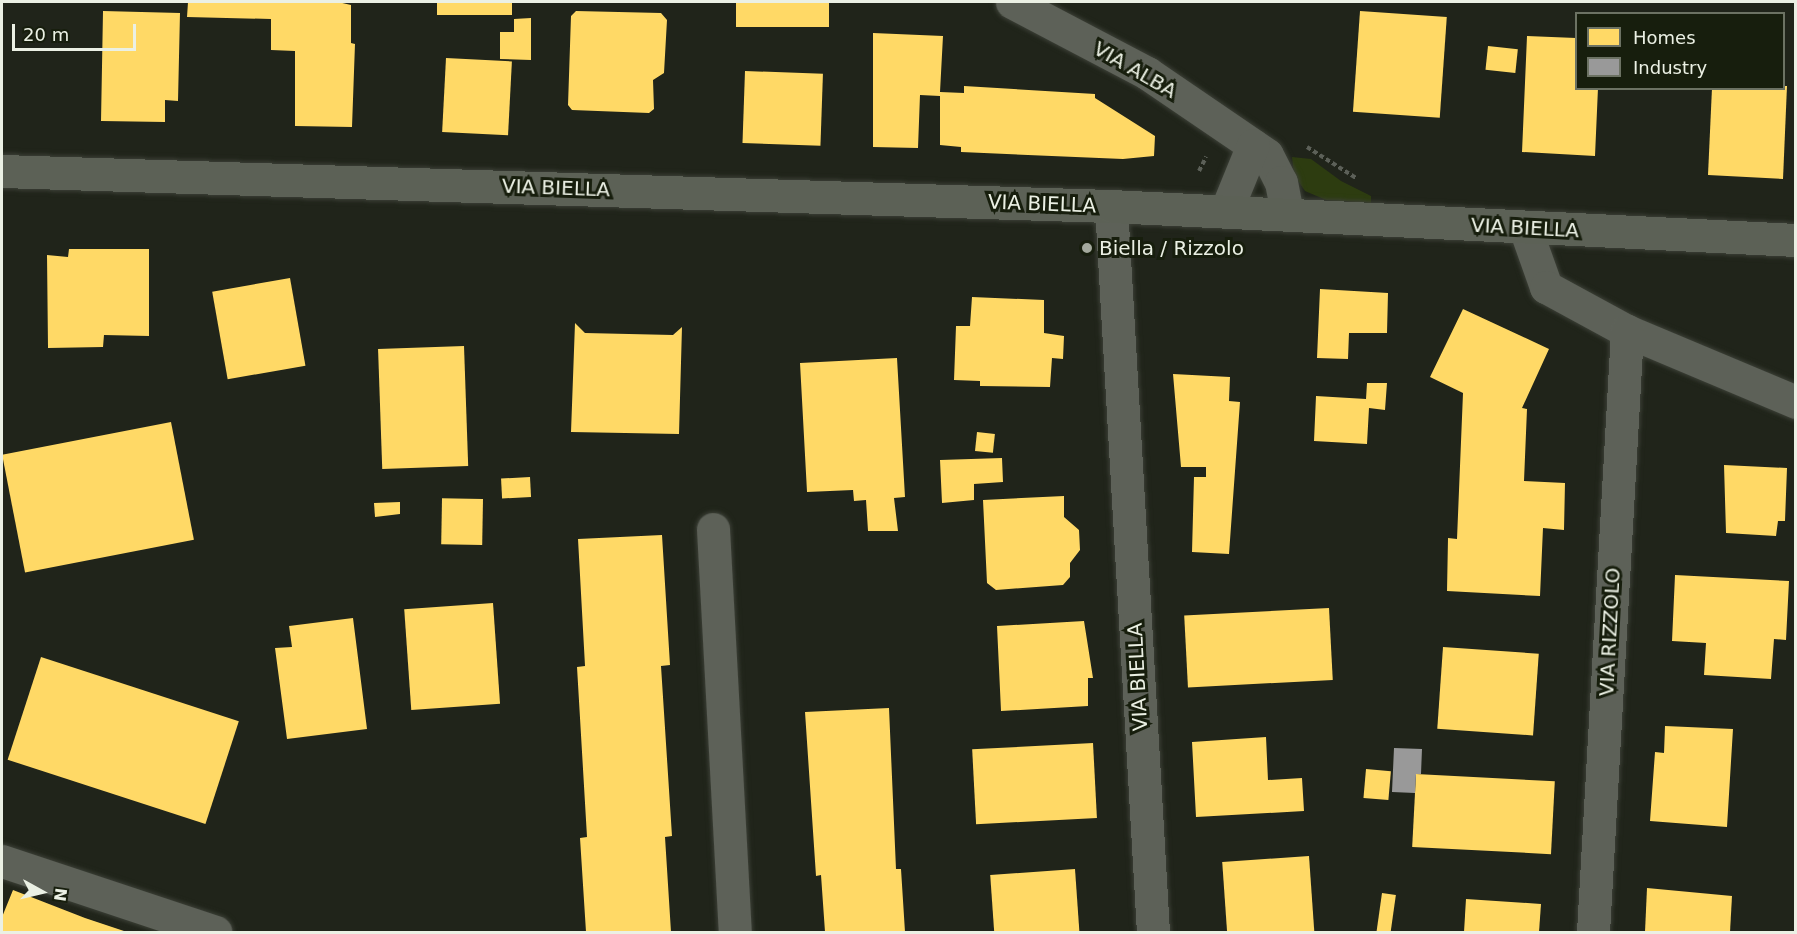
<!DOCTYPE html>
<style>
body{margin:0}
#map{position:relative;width:1797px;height:934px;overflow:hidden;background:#20241a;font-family:"DejaVu Sans",sans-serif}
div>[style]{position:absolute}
.green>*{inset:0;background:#2d3c10}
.homes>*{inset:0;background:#ffd966;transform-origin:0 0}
.industry>*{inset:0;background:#999}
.path>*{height:4px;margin-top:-2px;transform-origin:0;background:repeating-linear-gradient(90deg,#5c6058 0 4.5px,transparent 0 7.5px)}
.roads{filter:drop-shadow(0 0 2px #3c4037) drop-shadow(0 0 2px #3c4037)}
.minor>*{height:33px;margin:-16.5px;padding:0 16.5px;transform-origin:16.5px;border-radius:16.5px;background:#5d6158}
.major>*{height:33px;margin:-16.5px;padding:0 16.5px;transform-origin:16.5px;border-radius:16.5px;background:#5c6156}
.dots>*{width:16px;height:16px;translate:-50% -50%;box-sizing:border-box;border:3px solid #171e0d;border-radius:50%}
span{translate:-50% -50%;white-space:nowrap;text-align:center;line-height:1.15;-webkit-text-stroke:6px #171e0d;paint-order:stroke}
.street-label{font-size:20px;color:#ebf0e4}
.poi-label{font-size:20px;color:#ebf0e4}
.left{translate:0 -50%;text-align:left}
.frame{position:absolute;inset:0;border:3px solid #ebf0e4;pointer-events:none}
.legend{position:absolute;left:1575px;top:12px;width:210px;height:78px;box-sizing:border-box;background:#171e0d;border:2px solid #6c7263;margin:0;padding:8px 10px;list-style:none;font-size:18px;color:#ebf0e4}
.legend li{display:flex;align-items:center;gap:12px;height:30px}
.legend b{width:30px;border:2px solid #6c7263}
.north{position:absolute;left:12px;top:862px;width:60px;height:60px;-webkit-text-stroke:4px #171e0d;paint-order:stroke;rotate:98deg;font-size:16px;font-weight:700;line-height:24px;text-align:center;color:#ebf0e4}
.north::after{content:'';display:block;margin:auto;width:21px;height:27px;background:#ebf0e4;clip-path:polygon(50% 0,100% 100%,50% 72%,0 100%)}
.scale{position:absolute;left:12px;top:24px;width:124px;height:27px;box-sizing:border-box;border:3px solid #ebf0e4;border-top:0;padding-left:8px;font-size:18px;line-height:21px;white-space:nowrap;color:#ebf0e4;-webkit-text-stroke:4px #171e0d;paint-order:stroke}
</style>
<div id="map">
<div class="green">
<div style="clip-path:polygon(1292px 157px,1311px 159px,1341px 181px,1371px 196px,1371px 203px,1326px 200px,1305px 191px,1294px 175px)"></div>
</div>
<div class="homes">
<div style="clip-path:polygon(188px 2px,338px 2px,351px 5px,351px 43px,355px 44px,352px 127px,295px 126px,295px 51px,271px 50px,271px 19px,187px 17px)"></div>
<div style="left:437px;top:2px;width:75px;height:13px"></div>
<div style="left:736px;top:2px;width:93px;height:25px"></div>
<div style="clip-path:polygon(103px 11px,180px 13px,178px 101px,165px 100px,165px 122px,101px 121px)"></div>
<div style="clip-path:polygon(576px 11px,661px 13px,667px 20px,664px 73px,653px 80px,654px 109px,649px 113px,572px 110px,568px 105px,571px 16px)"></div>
<div style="left:1360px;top:11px;width:87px;height:101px;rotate:4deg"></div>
<div style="clip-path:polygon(531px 18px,531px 60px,500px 59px,500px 32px,514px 32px,514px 19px)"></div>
<div style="clip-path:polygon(873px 33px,943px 36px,940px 92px,964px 93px,964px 86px,1095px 94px,1095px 98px,1155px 136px,1154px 156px,1123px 159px,961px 152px,961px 147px,940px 145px,940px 96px,920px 95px,918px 148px,873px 147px)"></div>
<div style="clip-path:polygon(1527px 36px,1576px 38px,1576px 88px,1598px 88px,1595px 156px,1522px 152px)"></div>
<div style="left:1488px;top:46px;width:30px;height:24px;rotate:6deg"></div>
<div style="left:446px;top:58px;width:66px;height:74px;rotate:3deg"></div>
<div style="left:745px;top:71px;width:78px;height:72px;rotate:2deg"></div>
<div style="clip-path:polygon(1784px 86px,1787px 86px,1783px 179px,1708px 175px,1712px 88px)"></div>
<div style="clip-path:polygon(69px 249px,149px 249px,149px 336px,104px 335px,103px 347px,48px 348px,47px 255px,68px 257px)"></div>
<div style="left:290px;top:278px;width:89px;height:79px;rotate:80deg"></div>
<div style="clip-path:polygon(1320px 289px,1388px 293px,1387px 333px,1349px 333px,1348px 359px,1317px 358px)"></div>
<div style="clip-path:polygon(972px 297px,1044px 300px,1044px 333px,1064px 336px,1063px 359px,1052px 358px,1050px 387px,980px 386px,980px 381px,954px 380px,956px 326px,970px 326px)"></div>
<div style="clip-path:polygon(1463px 309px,1549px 349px,1522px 408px,1527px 409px,1524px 481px,1565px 483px,1564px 530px,1543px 528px,1540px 596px,1447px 591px,1448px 538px,1457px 539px,1463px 393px,1430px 377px)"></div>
<div style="clip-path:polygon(575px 323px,585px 333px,673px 335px,682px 327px,679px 434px,571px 432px)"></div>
<div style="left:464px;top:346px;width:120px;height:86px;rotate:88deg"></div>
<div style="clip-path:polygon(897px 358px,905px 497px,894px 498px,898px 531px,868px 531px,866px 500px,854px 501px,853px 490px,807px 492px,800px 363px)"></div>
<div style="clip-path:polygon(1173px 374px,1230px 377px,1229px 401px,1240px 402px,1229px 554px,1192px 552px,1194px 477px,1206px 477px,1206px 467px,1181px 467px)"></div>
<div style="clip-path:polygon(1367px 383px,1387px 383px,1385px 410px,1369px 408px,1367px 444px,1314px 441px,1316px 396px,1366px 399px)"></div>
<div style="left:171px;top:422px;width:120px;height:172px;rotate:79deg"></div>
<div style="left:977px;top:432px;width:18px;height:19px;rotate:6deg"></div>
<div style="clip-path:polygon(1002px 458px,1003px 482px,974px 484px,974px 500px,942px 503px,940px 460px)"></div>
<div style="clip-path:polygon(1724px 465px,1787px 468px,1785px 521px,1778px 521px,1776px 536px,1726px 533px)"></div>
<div style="left:530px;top:477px;width:20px;height:29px;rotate:87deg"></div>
<div style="clip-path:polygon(1064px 496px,1064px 517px,1079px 530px,1080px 550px,1070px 563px,1070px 577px,1063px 585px,996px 590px,987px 583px,983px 500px)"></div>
<div style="left:483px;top:499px;width:46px;height:41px;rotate:91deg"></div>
<div style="clip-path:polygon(400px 502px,400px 514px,375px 517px,374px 503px)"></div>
<div style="clip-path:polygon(662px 535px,670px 665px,661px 666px,672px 836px,665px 837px,671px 932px,586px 932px,580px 838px,587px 837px,577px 667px,585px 666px,578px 539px)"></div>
<div style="clip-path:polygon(1675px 575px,1789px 581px,1786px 640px,1774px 639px,1771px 679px,1704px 675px,1706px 643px,1672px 641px)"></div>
<div style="left:493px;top:603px;width:101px;height:89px;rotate:86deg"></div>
<div style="left:1329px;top:608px;width:72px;height:145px;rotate:87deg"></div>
<div style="clip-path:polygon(353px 618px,367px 729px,287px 739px,275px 648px,292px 647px,289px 626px)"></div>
<div style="clip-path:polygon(1084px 621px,1093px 678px,1088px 678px,1088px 706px,1001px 711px,997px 626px)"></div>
<div style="left:1443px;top:647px;width:96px;height:82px;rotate:4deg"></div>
<div style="left:41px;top:657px;width:208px;height:108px;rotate:18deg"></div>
<div style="clip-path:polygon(889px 708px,896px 869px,901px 869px,905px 932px,825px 932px,821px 875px,816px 876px,805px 712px)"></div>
<div style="clip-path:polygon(1665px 726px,1733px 729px,1727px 827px,1650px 821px,1655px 752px,1664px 753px)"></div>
<div style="clip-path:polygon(1266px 737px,1268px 780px,1302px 778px,1304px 811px,1196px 817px,1192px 742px)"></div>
<div style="left:1093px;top:743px;width:75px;height:121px;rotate:87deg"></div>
<div style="left:1366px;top:769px;width:25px;height:29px;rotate:5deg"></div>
<div style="left:1416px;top:774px;width:139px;height:73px;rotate:3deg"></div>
<div style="left:1309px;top:856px;width:76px;height:87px;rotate:86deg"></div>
<div style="left:1075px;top:869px;width:63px;height:85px;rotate:86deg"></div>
<div style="clip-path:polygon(1647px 888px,1732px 896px,1730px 932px,1645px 932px)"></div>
<div style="clip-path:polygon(13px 890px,85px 918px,127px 932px,2px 932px,2px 917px)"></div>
<div style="left:1382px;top:893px;width:14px;height:39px;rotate:8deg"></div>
<div style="clip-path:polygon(1466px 899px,1541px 904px,1539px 932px,1464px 932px)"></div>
</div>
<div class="industry">
<div style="clip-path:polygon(1394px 748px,1422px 749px,1421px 774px,1416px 774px,1415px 793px,1392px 792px)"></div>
</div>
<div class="path">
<div style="left:1307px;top:147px;width:58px;rotate:32.3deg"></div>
<div style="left:1199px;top:171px;width:16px;rotate:-63deg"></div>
</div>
<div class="roads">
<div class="minor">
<div style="left:1012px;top:2px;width:153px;rotate:27.7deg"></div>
<div style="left:1147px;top:73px;width:145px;rotate:34.3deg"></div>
<div style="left:1267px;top:155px;width:30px;rotate:63deg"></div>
<div style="left:1281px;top:182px;width:33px;rotate:79deg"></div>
<div style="left:1111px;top:206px;width:727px;rotate:86.69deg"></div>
<div style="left:1226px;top:211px;width:71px;rotate:-67.8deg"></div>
<div style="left:1525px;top:228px;width:63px;rotate:70.4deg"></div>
<div style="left:1546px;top:287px;width:92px;rotate:28.5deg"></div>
<div style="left:1627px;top:331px;width:183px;rotate:22.8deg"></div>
<div style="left:713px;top:529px;width:404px;rotate:86.9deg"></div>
<div style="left:2px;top:861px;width:225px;rotate:18.4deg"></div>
<div style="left:1593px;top:932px;width:602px;rotate:-86.76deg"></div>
</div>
<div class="major">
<div style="left:2px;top:171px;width:1110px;rotate:1.81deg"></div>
<div style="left:1111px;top:206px;width:686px;rotate:2.84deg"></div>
</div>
</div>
<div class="dots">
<div style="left:1087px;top:248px;background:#a4a99d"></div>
</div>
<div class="street-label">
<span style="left:1135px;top:70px;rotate:30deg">VIA ALBA</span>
<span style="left:556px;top:188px;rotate:2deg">VIA BIELLA</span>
<span style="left:1042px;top:204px;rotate:2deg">VIA BIELLA</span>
<span style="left:1525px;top:228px;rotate:3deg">VIA BIELLA</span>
<span style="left:1610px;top:632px;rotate:-87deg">VIA RIZZOLO</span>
<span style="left:1138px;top:677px;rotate:-93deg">VIA BIELLA</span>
</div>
<div class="poi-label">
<span class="left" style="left:1099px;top:248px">Biella / Rizzolo</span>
</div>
<div class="frame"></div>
<ul class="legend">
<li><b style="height:16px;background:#ffd966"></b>Homes</li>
<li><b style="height:16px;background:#999"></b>Industry</li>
</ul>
<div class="north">N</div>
<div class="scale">20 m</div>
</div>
